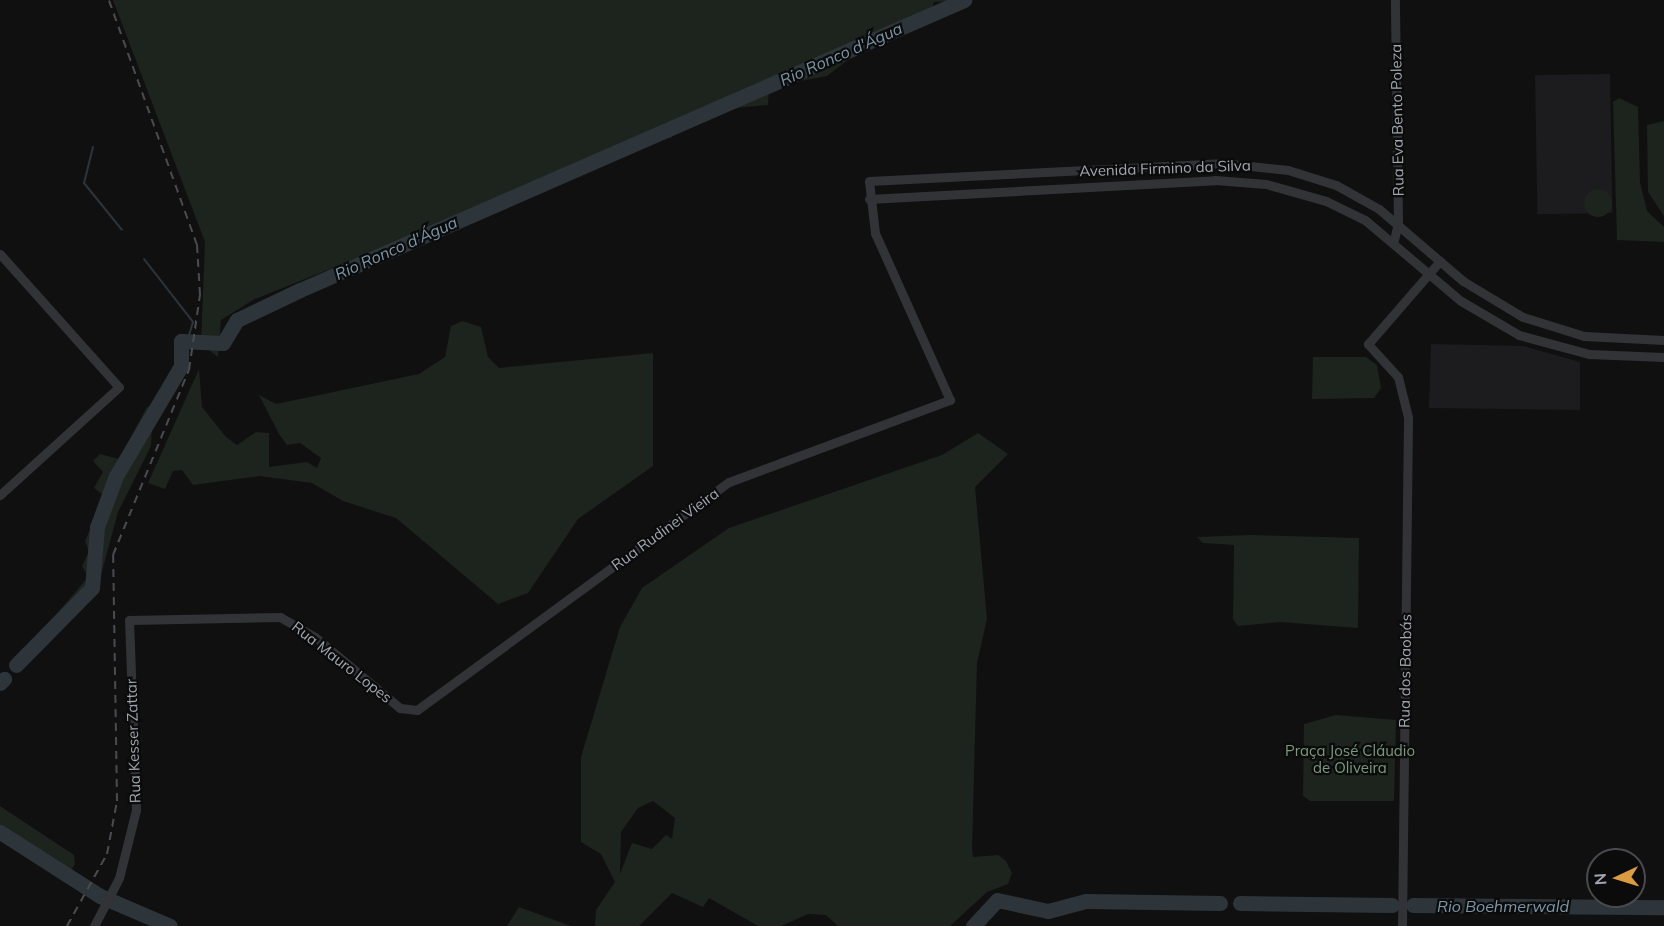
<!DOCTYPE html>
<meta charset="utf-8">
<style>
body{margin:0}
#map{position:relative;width:1664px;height:926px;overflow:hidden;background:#101011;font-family:Mulish,sans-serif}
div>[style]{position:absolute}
.built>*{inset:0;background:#1c1c1e;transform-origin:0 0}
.green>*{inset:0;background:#1d231d}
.round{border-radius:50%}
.stream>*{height:2px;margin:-1px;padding:0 1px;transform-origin:1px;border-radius:1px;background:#2d353a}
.river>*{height:15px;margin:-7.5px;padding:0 7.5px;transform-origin:7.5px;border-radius:7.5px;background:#2d353a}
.minor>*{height:9px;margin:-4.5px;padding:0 4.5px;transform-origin:4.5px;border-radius:4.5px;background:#323336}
.rail>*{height:2px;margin-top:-1px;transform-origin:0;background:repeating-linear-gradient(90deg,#494b4f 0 8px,transparent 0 14px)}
span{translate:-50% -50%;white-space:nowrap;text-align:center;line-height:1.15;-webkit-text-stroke:4.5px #0b0b0c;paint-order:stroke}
.street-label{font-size:15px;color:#a3a8b0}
.park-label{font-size:15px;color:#7c997c}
.water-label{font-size:16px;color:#7d97a8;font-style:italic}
.north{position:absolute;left:1586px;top:848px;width:60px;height:60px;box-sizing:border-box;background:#0b0b0c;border:2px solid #484a4e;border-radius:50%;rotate:266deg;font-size:16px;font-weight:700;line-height:24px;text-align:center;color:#a3a8b0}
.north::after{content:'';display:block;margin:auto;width:21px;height:27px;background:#da9c3f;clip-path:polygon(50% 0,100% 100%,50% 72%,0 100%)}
</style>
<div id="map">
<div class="built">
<div style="left:1610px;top:74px;width:139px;height:75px;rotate:89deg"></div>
<div style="clip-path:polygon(1431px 344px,1523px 346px,1580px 362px,1580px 410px,1429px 408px)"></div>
</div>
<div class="green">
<div style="clip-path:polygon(113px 0,968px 0,934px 2px,926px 24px,853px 56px,827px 76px,769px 87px,768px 105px,714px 110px,695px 124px,683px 122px,671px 138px,656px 138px,531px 195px,514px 195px,253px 300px,221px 320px,218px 357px,201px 344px,205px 242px)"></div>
<div style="clip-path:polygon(1619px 98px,1638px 107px,1640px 183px,1647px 211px,1664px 227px,1664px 242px,1617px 240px,1613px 102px)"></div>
<div style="clip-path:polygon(1664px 121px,1664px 216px,1648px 192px,1647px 125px)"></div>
<div class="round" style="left:1584px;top:189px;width:28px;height:28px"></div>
<div style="clip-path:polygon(462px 321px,481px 327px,488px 357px,499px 368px,653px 353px,653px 466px,578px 519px,528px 593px,498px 604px,396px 518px,343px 501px,312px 483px,259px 476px,193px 485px,182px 470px,173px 471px,165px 489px,148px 483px,199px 369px,202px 407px,226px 437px,237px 445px,256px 432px,269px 433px,269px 467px,307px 462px,317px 468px,321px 458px,300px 443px,287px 445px,279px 434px,259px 395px,276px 404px,419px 374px,445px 357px,451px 326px)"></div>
<div style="clip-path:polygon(1313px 357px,1366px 357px,1377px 365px,1381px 388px,1374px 398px,1312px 399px)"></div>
<div style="clip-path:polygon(153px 406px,151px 446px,118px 512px,96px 594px,23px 664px,21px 656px,88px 577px,82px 566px,89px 552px,85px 541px,105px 496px,94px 488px,103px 472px,93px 461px,100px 454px,119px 459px,147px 407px)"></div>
<div style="clip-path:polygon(evenodd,978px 433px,1008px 454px,975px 487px,987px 619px,977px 663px,972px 849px,973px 857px,998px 855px,1006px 861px,1012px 873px,1008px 884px,987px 892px,950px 926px,838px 926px,826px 915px,808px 914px,781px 926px,758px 926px,709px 898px,703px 907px,672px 893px,639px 926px,595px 926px,596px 910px,615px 882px,601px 854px,581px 842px,581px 757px,620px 627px,642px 588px,729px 528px,942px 455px,978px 433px,653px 801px,675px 818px,672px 839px,666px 835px,652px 849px,632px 843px,620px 874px,621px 832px,638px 808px,653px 801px)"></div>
<div style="clip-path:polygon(1251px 535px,1359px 538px,1358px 628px,1280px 622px,1238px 626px,1233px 619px,1234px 545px,1203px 543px,1197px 537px)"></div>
<div style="clip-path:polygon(1336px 715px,1396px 720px,1394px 801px,1310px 801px,1303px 796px,1304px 724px)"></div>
<div style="clip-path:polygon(0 806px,74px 855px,75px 864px,64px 882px,0 840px)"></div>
<div style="clip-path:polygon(519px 907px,571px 926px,507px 926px)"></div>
</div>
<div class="stream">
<div style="left:93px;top:147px;width:37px;rotate:104deg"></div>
<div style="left:84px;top:183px;width:60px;rotate:51deg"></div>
<div style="left:144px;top:259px;width:80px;rotate:52.1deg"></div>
<div style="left:193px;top:322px;width:17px;rotate:107deg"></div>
</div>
<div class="river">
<div style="left:16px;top:665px;width:108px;rotate:-45.4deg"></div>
<div style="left:92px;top:588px;width:61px;rotate:-85.3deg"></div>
<div style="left:97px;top:527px;width:54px;rotate:-69.6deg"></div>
<div style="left:116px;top:476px;width:128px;rotate:-59.4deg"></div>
<div style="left:181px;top:366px;width:25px;rotate:-90deg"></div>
<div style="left:181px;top:341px;width:42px;rotate:2.7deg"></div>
<div style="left:223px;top:343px;width:27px;rotate:-59deg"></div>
<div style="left:237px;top:320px;width:70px;rotate:-25.5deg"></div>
<div style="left:300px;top:290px;width:725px;rotate:-23.59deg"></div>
<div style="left:0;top:683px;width:6px;rotate:-45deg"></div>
<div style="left:0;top:832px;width:119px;rotate:32.6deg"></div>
<div style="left:100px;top:896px;width:76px;rotate:23.2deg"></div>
<div style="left:1240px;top:903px;width:152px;rotate:0.8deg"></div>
<div style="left:1413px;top:905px;width:251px;rotate:0.5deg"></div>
<div style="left:973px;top:926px;width:35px;rotate:-47deg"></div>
<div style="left:997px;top:900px;width:52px;rotate:12.2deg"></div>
<div style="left:1048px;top:911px;width:39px;rotate:-15deg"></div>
<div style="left:1086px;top:901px;width:134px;rotate:0.9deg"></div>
</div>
<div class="minor">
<div style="left:869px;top:199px;width:347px;rotate:-3.1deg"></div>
<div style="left:1215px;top:180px;width:51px;rotate:4.5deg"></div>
<div style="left:1266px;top:184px;width:62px;rotate:15.8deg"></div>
<div style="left:1326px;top:201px;width:43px;rotate:26deg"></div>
<div style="left:1365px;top:220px;width:126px;rotate:40.2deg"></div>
<div style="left:1461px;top:301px;width:67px;rotate:30.4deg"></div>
<div style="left:1519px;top:335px;width:73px;rotate:15.2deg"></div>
<div style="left:1589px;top:354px;width:75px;rotate:2.3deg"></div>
<div style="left:1394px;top:240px;width:18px;rotate:-77deg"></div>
<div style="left:1398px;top:222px;width:222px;rotate:-90.8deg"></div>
<div style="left:0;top:254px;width:178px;rotate:48.2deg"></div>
<div style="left:119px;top:387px;width:161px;rotate:137.8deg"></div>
<div style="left:94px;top:926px;width:54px;rotate:-62.5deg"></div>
<div style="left:119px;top:878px;width:70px;rotate:-76deg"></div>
<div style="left:136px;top:810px;width:190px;rotate:-92.1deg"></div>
<div style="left:129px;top:620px;width:151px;rotate:-1.1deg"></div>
<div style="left:280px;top:617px;width:40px;rotate:29.7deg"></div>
<div style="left:315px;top:637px;width:111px;rotate:39.9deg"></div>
<div style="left:400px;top:708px;width:17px;rotate:7deg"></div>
<div style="left:417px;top:710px;width:386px;rotate:-36.2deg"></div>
<div style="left:729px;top:482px;width:236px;rotate:-20.4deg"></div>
<div style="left:950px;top:400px;width:183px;rotate:-114.2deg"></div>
<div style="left:875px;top:233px;width:52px;rotate:-96.6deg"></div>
<div style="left:869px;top:181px;width:352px;rotate:-2.9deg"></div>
<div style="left:1221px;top:163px;width:67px;rotate:6deg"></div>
<div style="left:1288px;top:170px;width:50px;rotate:17.4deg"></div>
<div style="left:1336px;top:185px;width:49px;rotate:29.2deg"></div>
<div style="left:1379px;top:209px;width:111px;rotate:40.6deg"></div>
<div style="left:1463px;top:281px;width:70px;rotate:31deg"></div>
<div style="left:1523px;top:317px;width:64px;rotate:17.3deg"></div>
<div style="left:1584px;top:336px;width:80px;rotate:2.9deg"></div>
<div style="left:1402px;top:926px;width:509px;rotate:-89.32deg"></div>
<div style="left:1408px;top:417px;width:41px;rotate:-104deg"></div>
<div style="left:1398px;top:377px;width:45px;rotate:-132.3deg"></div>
<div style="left:1368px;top:344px;width:110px;rotate:-49.1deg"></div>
</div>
<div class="rail">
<div style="left:67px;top:926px;width:82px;rotate:-60.9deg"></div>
<div style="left:107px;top:854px;width:54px;rotate:-79.3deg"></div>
<div style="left:117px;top:801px;width:246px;rotate:-90.9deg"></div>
<div style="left:113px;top:555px;width:200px;rotate:-67.7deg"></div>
<div style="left:189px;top:370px;width:76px;rotate:-81.7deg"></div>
<div style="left:200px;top:295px;width:50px;rotate:-93.4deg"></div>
<div style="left:197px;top:245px;width:260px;rotate:-109.8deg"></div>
</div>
<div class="street-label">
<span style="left:1397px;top:120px;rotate:-91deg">Rua Eva Bento Poleza</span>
<span style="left:1165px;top:168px;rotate:-2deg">Avenida Firmino da Silva</span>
<span style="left:665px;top:529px;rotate:-36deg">Rua Rudinei Vieira</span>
<span style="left:342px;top:662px;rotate:38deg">Rua Mauro Lopes</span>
<span style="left:1405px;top:671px;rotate:-89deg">Rua dos Baobás</span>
<span style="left:133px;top:741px;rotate:-92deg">Rua Kesser Zattar</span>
</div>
<div class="park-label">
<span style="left:1350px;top:759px">Praça José Cláudio<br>de Oliveira</span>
</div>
<div class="water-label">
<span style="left:841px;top:54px;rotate:-24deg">Rio Ronco d'Água</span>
<span style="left:396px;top:248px;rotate:-24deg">Rio Ronco d'Água</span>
<span style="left:1503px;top:906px">Rio Boehmerwald</span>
</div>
<div class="north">N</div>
</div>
